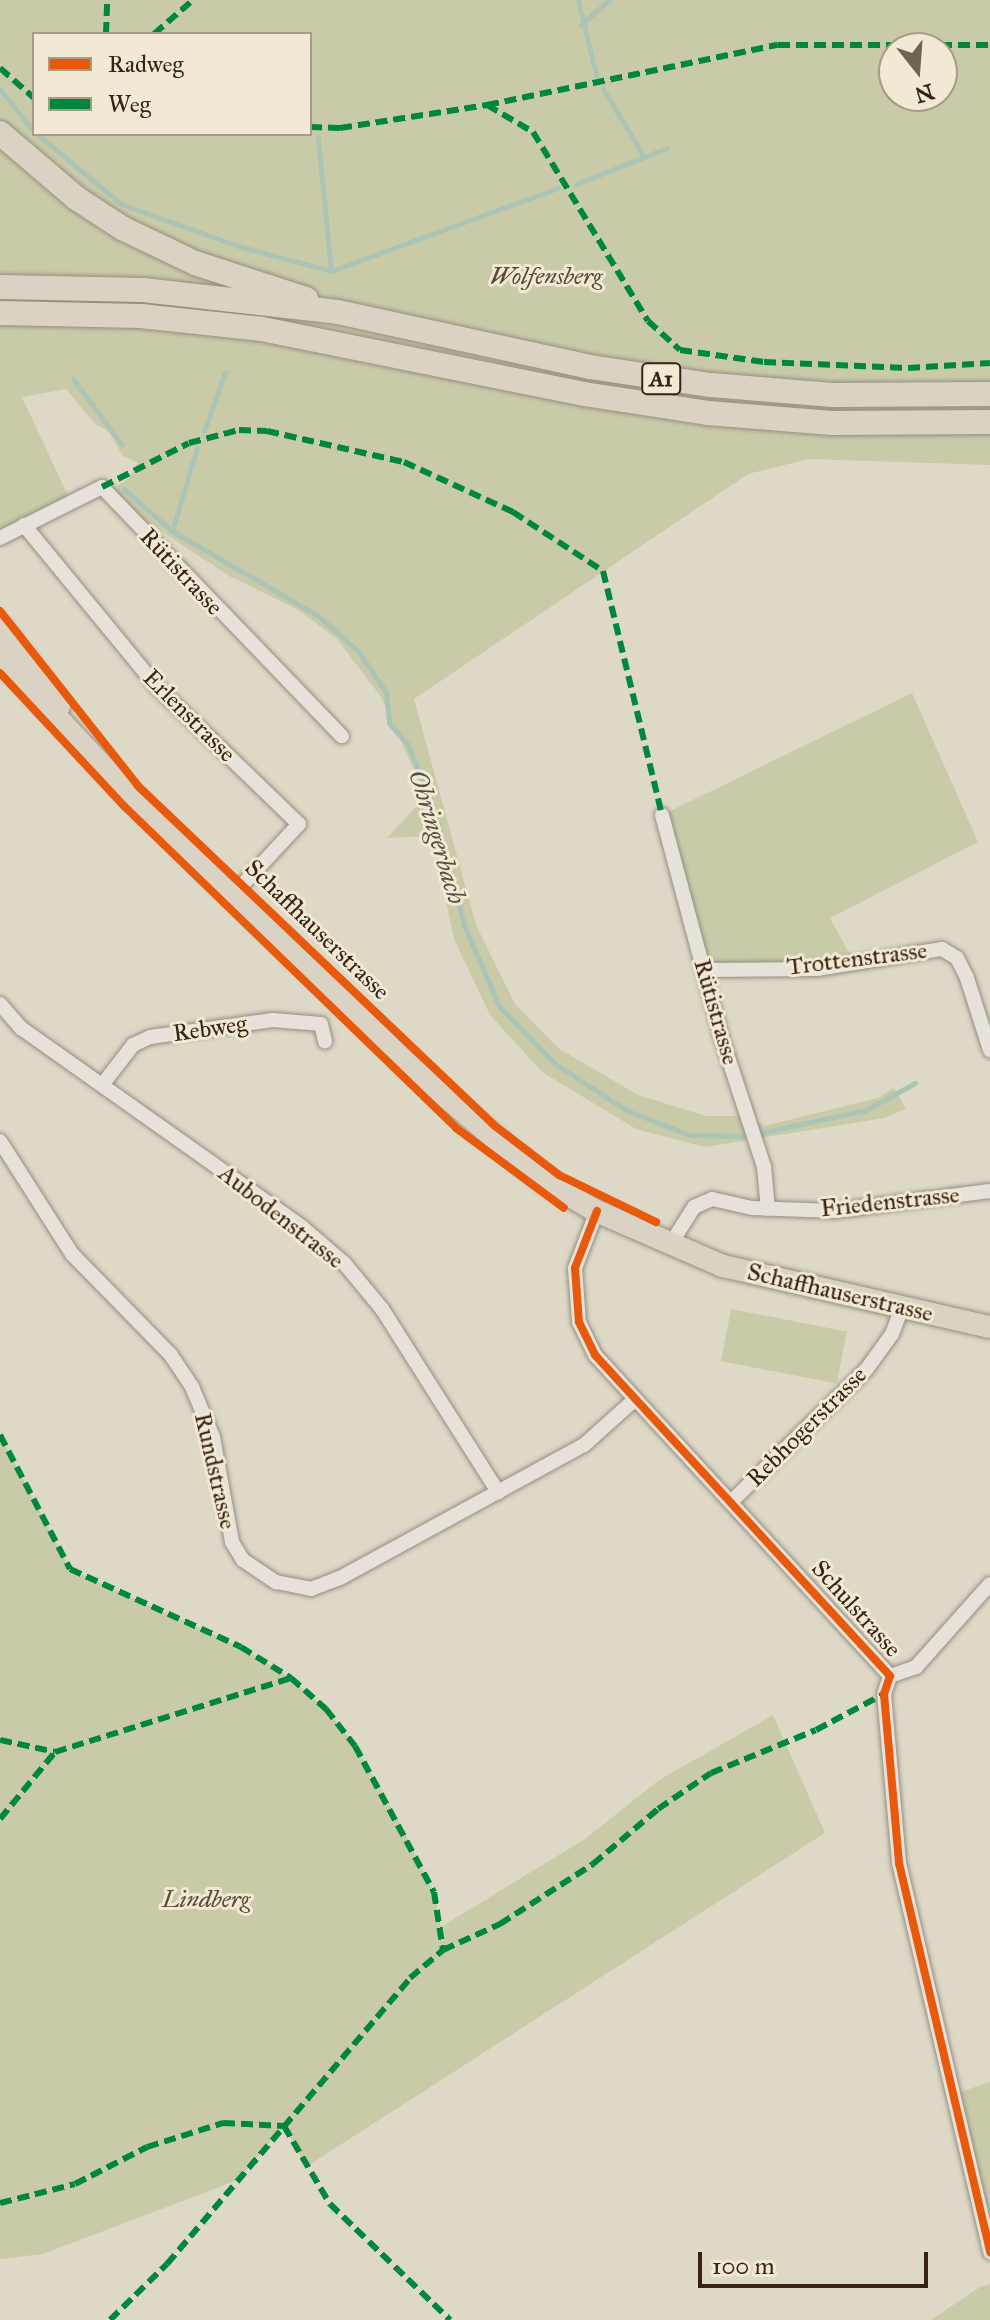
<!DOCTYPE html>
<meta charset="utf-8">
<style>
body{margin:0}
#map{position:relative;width:990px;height:2320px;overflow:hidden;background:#ded8c6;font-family:"IM FELL Great Primer",serif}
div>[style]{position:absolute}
.green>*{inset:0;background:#c9cba8;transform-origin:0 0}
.stream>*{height:5px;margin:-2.5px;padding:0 2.5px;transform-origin:2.5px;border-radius:2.5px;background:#acc4b5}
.roads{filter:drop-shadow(0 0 2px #948e82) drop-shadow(0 0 2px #948e82)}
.minor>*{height:14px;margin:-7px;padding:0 7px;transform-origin:7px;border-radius:7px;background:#e6e2da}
.primary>*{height:22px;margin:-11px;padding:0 11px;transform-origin:11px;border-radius:11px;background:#dad3c4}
.motorway>*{height:24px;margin:-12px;padding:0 12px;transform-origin:12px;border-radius:12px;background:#dad3c4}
.quiet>*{height:6px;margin-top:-3px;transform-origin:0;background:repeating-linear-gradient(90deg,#00873e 0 12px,transparent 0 18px)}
.cycleway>*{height:8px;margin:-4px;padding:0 4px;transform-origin:4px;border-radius:4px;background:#e8590c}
span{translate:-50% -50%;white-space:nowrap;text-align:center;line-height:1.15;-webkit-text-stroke:6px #f1e9d3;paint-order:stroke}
.shield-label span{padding:2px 6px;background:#f1e9d3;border:2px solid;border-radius:6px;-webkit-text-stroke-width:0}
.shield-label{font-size:22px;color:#372315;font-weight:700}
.park-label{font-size:24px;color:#574a34;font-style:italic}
.street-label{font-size:24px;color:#372315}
.water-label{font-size:26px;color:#545143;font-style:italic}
.legend{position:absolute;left:32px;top:32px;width:280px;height:104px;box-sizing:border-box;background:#f1e9d3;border:2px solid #a79a87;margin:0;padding:10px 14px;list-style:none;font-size:24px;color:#372315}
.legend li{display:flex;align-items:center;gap:16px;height:40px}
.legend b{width:40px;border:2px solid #a79a87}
.north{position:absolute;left:878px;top:32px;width:80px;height:80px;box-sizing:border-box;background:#f1e9d3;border:2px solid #a79a87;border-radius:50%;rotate:163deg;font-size:22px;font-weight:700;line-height:32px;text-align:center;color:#372315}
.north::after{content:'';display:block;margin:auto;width:28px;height:36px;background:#716253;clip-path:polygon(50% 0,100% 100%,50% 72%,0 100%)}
.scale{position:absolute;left:698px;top:2252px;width:230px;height:36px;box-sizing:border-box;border:4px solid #372315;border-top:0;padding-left:10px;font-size:24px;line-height:28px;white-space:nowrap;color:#372315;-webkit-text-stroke:6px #f1e9d3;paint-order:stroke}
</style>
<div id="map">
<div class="green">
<div style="clip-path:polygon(evenodd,0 0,990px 0,990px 465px,809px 459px,748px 474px,414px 699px,476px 925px,515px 1004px,558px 1048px,638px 1095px,706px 1116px,748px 1116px,764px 1126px,878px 1098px,894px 1088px,906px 1109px,884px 1118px,705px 1147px,636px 1129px,542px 1072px,490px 1015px,454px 939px,432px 836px,387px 838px,426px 796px,381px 697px,337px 639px,297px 609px,231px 577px,141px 518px,111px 489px,126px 481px,138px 463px,123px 456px,109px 432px,94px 423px,66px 389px,22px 397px,69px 498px,0 532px,0 0,34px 34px,310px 34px,310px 134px,34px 134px,34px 34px,0 0,894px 48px,942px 48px,942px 96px,894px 96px,894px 48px)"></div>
<div style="clip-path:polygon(912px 693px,978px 842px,830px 918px,855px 964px,704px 970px,662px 815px)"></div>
<div style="left:731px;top:1309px;width:118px;height:53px;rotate:11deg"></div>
<div style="clip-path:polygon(0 1435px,70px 1569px,241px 1647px,291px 1678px,326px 1709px,356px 1746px,396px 1816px,434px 1892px,441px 1927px,585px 1839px,659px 1780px,773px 1715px,825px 1833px,306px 2167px,284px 2126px,238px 2180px,43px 2254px,0 2259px)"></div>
<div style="clip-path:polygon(990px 2082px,990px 2251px,954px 2094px)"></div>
<div style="clip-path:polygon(990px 2284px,990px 2320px,931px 2320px,980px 2287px)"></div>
</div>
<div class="stream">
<div style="left:578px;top:0;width:77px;rotate:76.5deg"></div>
<div style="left:581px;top:25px;width:38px;rotate:-42deg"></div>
<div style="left:0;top:89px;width:55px;rotate:51.7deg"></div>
<div style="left:603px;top:89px;width:79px;rotate:58.9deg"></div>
<div style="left:37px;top:134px;width:109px;rotate:39.8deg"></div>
<div style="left:121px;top:204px;width:124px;rotate:19.7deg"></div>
<div style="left:238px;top:246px;width:96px;rotate:15deg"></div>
<div style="left:331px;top:271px;width:134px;rotate:-95.6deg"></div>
<div style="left:576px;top:184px;width:98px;rotate:-21.6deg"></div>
<div style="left:331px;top:271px;width:242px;rotate:-20.1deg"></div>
<div style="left:73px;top:379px;width:82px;rotate:53.4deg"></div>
<div style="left:204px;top:431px;width:62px;rotate:-70.1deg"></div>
<div style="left:197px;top:448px;width:87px;rotate:106.8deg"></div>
<div style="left:172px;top:531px;width:168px;rotate:30.1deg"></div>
<div style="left:317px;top:615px;width:55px;rotate:41.3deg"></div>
<div style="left:358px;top:651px;width:50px;rotate:55.7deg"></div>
<div style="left:386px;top:692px;width:31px;rotate:84deg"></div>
<div style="left:389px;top:723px;width:29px;rotate:49deg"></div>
<div style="left:408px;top:745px;width:71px;rotate:67.8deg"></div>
<div style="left:435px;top:811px;width:118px;rotate:75.7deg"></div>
<div style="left:464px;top:925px;width:88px;rotate:66.6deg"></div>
<div style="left:499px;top:1006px;width:81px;rotate:46deg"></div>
<div style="left:555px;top:1064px;width:87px;rotate:32.8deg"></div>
<div style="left:628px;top:1111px;width:66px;rotate:21.2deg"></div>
<div style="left:690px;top:1135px;width:53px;rotate:1.1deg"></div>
<div style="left:124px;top:489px;width:64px;rotate:41.2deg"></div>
<div style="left:761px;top:1133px;width:107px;rotate:-12.4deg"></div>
<div style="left:866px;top:1110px;width:56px;rotate:-28.9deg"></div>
</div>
<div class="roads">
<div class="minor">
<div style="left:24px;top:525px;width:211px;rotate:50.6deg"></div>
<div style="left:158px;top:688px;width:196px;rotate:44deg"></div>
<div style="left:299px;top:824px;width:97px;rotate:132.9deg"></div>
<div style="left:0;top:538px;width:114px;rotate:-26.6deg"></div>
<div style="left:102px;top:487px;width:346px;rotate:46.1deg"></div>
<div style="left:662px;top:815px;width:232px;rotate:75deg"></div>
<div style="left:722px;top:1039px;width:135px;rotate:71.8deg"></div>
<div style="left:764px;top:1167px;width:42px;rotate:84.6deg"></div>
<div style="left:704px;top:970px;width:113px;rotate:-0.5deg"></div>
<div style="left:817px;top:969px;width:127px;rotate:-9.1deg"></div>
<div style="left:942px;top:949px;width:17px;rotate:31deg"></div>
<div style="left:957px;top:958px;width:22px;rotate:63deg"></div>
<div style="left:967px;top:978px;width:76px;rotate:72.3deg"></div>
<div style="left:0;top:1004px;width:32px;rotate:49deg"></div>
<div style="left:21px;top:1028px;width:344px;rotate:35.3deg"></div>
<div style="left:302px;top:1227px;width:55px;rotate:40.6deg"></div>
<div style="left:344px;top:1263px;width:60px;rotate:50.4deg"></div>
<div style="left:382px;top:1309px;width:217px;rotate:57.6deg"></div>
<div style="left:102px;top:1085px;width:51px;rotate:-52.2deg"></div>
<div style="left:133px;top:1045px;width:19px;rotate:-25deg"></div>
<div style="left:150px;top:1037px;width:124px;rotate:-7.9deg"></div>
<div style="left:273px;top:1020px;width:48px;rotate:4.8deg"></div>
<div style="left:321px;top:1024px;width:18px;rotate:77deg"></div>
<div style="left:0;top:1141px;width:134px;rotate:57.5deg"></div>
<div style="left:72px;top:1254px;width:140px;rotate:45.6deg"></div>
<div style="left:170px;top:1354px;width:40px;rotate:56deg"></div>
<div style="left:192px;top:1387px;width:54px;rotate:67.2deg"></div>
<div style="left:213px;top:1437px;width:107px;rotate:79.7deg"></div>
<div style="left:232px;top:1542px;width:21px;rotate:59deg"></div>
<div style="left:243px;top:1560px;width:40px;rotate:34deg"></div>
<div style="left:276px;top:1582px;width:36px;rotate:11deg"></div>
<div style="left:311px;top:1589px;width:31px;rotate:-21deg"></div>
<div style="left:340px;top:1578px;width:278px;rotate:-28.6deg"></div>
<div style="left:584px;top:1445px;width:66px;rotate:-41.9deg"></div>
<div style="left:597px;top:1211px;width:61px;rotate:111.1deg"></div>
<div style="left:575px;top:1268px;width:54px;rotate:85.8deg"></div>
<div style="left:579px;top:1322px;width:37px;rotate:64deg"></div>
<div style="left:595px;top:1355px;width:436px;rotate:47.4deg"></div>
<div style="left:890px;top:1676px;width:19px;rotate:108deg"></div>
<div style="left:884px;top:1694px;width:170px;rotate:84.9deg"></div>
<div style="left:899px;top:1863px;width:400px;rotate:76.8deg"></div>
<div style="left:670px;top:1245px;width:45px;rotate:-57.7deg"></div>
<div style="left:694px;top:1207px;width:20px;rotate:-24deg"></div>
<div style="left:712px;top:1199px;width:41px;rotate:12.7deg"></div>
<div style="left:752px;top:1208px;width:82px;rotate:2.1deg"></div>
<div style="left:834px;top:1211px;width:157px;rotate:-7.3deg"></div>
<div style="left:731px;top:1502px;width:189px;rotate:-44.4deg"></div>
<div style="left:866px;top:1370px;width:44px;rotate:-54.2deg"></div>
<div style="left:892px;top:1334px;width:28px;rotate:-69deg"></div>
<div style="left:890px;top:1676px;width:28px;rotate:-19deg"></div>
<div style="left:916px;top:1667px;width:111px;rotate:-48.3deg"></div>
</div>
<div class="primary">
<div style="left:0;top:628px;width:98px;rotate:52.9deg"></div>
<div style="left:0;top:657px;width:192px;rotate:46.7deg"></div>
<div style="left:132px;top:797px;width:388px;rotate:44.1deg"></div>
<div style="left:411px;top:1067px;width:172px;rotate:40.5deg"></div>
<div style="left:542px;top:1179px;width:61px;rotate:30.8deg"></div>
<div style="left:594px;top:1210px;width:141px;rotate:23.5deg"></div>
<div style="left:723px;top:1266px;width:274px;rotate:12.9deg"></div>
</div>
<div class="motorway">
<div style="left:0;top:133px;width:100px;rotate:40.5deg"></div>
<div style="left:76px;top:198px;width:55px;rotate:33.1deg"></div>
<div style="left:122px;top:228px;width:81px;rotate:25.6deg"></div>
<div style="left:195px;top:263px;width:117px;rotate:18deg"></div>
<div style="left:0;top:287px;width:143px;rotate:1.2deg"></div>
<div style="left:143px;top:290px;width:196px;rotate:6.4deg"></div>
<div style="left:338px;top:312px;width:258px;rotate:12.3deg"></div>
<div style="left:590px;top:367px;width:122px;rotate:8.5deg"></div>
<div style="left:711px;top:385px;width:122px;rotate:4.7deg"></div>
<div style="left:833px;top:395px;width:157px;rotate:-0.4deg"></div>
<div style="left:0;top:313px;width:141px;rotate:1.2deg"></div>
<div style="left:141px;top:316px;width:122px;rotate:6.1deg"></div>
<div style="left:262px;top:329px;width:328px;rotate:11.4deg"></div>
<div style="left:584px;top:394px;width:125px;rotate:8.7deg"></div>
<div style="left:708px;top:413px;width:124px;rotate:4.6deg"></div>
<div style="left:832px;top:423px;width:158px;rotate:-0.4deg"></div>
</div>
</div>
<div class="quiet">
<div style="left:106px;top:34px;width:34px;rotate:-88deg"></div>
<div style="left:154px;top:34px;width:52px;rotate:-41.1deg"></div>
<div style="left:0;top:68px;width:45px;rotate:41.4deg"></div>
<div style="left:487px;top:105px;width:53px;rotate:30.4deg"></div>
<div style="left:533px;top:132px;width:221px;rotate:58.7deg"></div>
<div style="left:648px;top:321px;width:43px;rotate:42.2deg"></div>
<div style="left:680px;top:350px;width:85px;rotate:8.1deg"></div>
<div style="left:764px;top:362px;width:144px;rotate:2.4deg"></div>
<div style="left:908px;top:368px;width:82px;rotate:-3.5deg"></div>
<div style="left:310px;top:127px;width:30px;rotate:2deg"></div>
<div style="left:340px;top:128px;width:149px;rotate:-8.9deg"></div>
<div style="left:487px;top:105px;width:297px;rotate:-11.7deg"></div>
<div style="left:778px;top:45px;width:212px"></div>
<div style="left:102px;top:487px;width:97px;rotate:-26.8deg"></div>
<div style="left:189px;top:443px;width:52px;rotate:-14.6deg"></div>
<div style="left:239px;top:430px;width:28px;rotate:2deg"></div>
<div style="left:267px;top:431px;width:140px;rotate:12.8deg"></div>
<div style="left:404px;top:462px;width:120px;rotate:24.6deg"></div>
<div style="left:513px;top:512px;width:108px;rotate:33.2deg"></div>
<div style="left:603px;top:571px;width:251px;rotate:76.4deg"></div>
<div style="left:0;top:1435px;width:151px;rotate:62.4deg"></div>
<div style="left:70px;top:1569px;width:188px;rotate:24.5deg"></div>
<div style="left:241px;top:1647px;width:59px;rotate:31.8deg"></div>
<div style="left:291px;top:1678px;width:47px;rotate:41.5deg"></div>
<div style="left:326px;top:1709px;width:47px;rotate:51.9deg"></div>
<div style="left:355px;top:1746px;width:166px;rotate:61.6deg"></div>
<div style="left:434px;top:1892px;width:59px;rotate:81.2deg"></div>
<div style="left:0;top:1740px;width:56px;rotate:12.3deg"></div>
<div style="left:0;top:1819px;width:87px;rotate:-50.6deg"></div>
<div style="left:55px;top:1752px;width:247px;rotate:-17.4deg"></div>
<div style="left:0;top:2203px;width:77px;rotate:-14.2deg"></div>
<div style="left:75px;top:2184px;width:81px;rotate:-27.2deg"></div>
<div style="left:147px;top:2147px;width:80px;rotate:-17.5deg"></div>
<div style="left:223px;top:2123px;width:61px;rotate:2.8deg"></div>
<div style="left:284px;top:2126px;width:91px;rotate:59.5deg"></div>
<div style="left:330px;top:2204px;width:167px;rotate:44deg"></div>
<div style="left:110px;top:2320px;width:80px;rotate:-44.5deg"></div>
<div style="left:167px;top:2264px;width:375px;rotate:-49.6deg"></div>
<div style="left:410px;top:1978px;width:43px;rotate:-40.3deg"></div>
<div style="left:443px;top:1950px;width:63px;rotate:-24.5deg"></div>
<div style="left:500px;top:1924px;width:111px;rotate:-32.8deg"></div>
<div style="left:593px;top:1864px;width:85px;rotate:-40.2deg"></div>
<div style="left:658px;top:1809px;width:64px;rotate:-34.2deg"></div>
<div style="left:711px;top:1773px;width:113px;rotate:-22.3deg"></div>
<div style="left:816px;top:1730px;width:77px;rotate:-27.9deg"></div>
</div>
<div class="cycleway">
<div style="left:0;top:611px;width:223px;rotate:51.7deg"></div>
<div style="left:138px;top:786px;width:493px;rotate:43.6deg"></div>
<div style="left:495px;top:1126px;width:81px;rotate:37.4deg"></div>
<div style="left:559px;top:1175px;width:108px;rotate:25.9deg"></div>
<div style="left:0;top:673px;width:182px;rotate:47deg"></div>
<div style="left:124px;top:806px;width:463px;rotate:44.1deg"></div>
<div style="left:456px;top:1128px;width:134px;rotate:36.5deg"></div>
<div style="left:597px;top:1211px;width:61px;rotate:111.1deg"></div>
<div style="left:575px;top:1268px;width:54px;rotate:85.8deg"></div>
<div style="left:579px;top:1322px;width:37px;rotate:64deg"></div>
<div style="left:595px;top:1355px;width:436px;rotate:47.4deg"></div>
<div style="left:890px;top:1676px;width:19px;rotate:108deg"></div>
<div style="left:884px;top:1694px;width:170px;rotate:84.9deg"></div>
<div style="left:899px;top:1863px;width:400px;rotate:76.8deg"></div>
</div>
<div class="shield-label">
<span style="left:661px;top:379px">A1</span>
</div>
<div class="park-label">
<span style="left:546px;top:277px">Wolfensberg</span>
<span style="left:206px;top:1900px">Lindberg</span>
</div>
<div class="street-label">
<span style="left:181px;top:572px;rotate:47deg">Rütistrasse</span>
<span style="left:189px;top:716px;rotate:45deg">Erlenstrasse</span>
<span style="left:317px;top:930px;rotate:44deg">Schaffhauserstrasse</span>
<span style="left:857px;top:959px;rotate:-7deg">Trottenstrasse</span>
<span style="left:716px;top:1012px;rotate:74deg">Rütistrasse</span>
<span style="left:210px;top:1029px;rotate:-8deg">Rebweg</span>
<span style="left:890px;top:1202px;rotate:-6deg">Friedenstrasse</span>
<span style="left:281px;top:1217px;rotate:38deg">Aubodenstrasse</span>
<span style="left:840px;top:1293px;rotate:13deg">Schaffhauserstrasse</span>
<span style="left:807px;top:1427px;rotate:-45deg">Rebhogerstrasse</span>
<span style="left:215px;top:1471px;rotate:77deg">Rundstrasse</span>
<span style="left:856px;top:1609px;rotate:48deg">Schulstrasse</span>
</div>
<div class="water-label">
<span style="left:437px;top:837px;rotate:73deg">Ohringerbach</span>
</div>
<ul class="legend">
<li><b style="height:10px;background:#e8590c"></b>Radweg</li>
<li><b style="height:10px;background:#00873e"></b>Weg</li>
</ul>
<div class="north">N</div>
<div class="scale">100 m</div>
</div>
